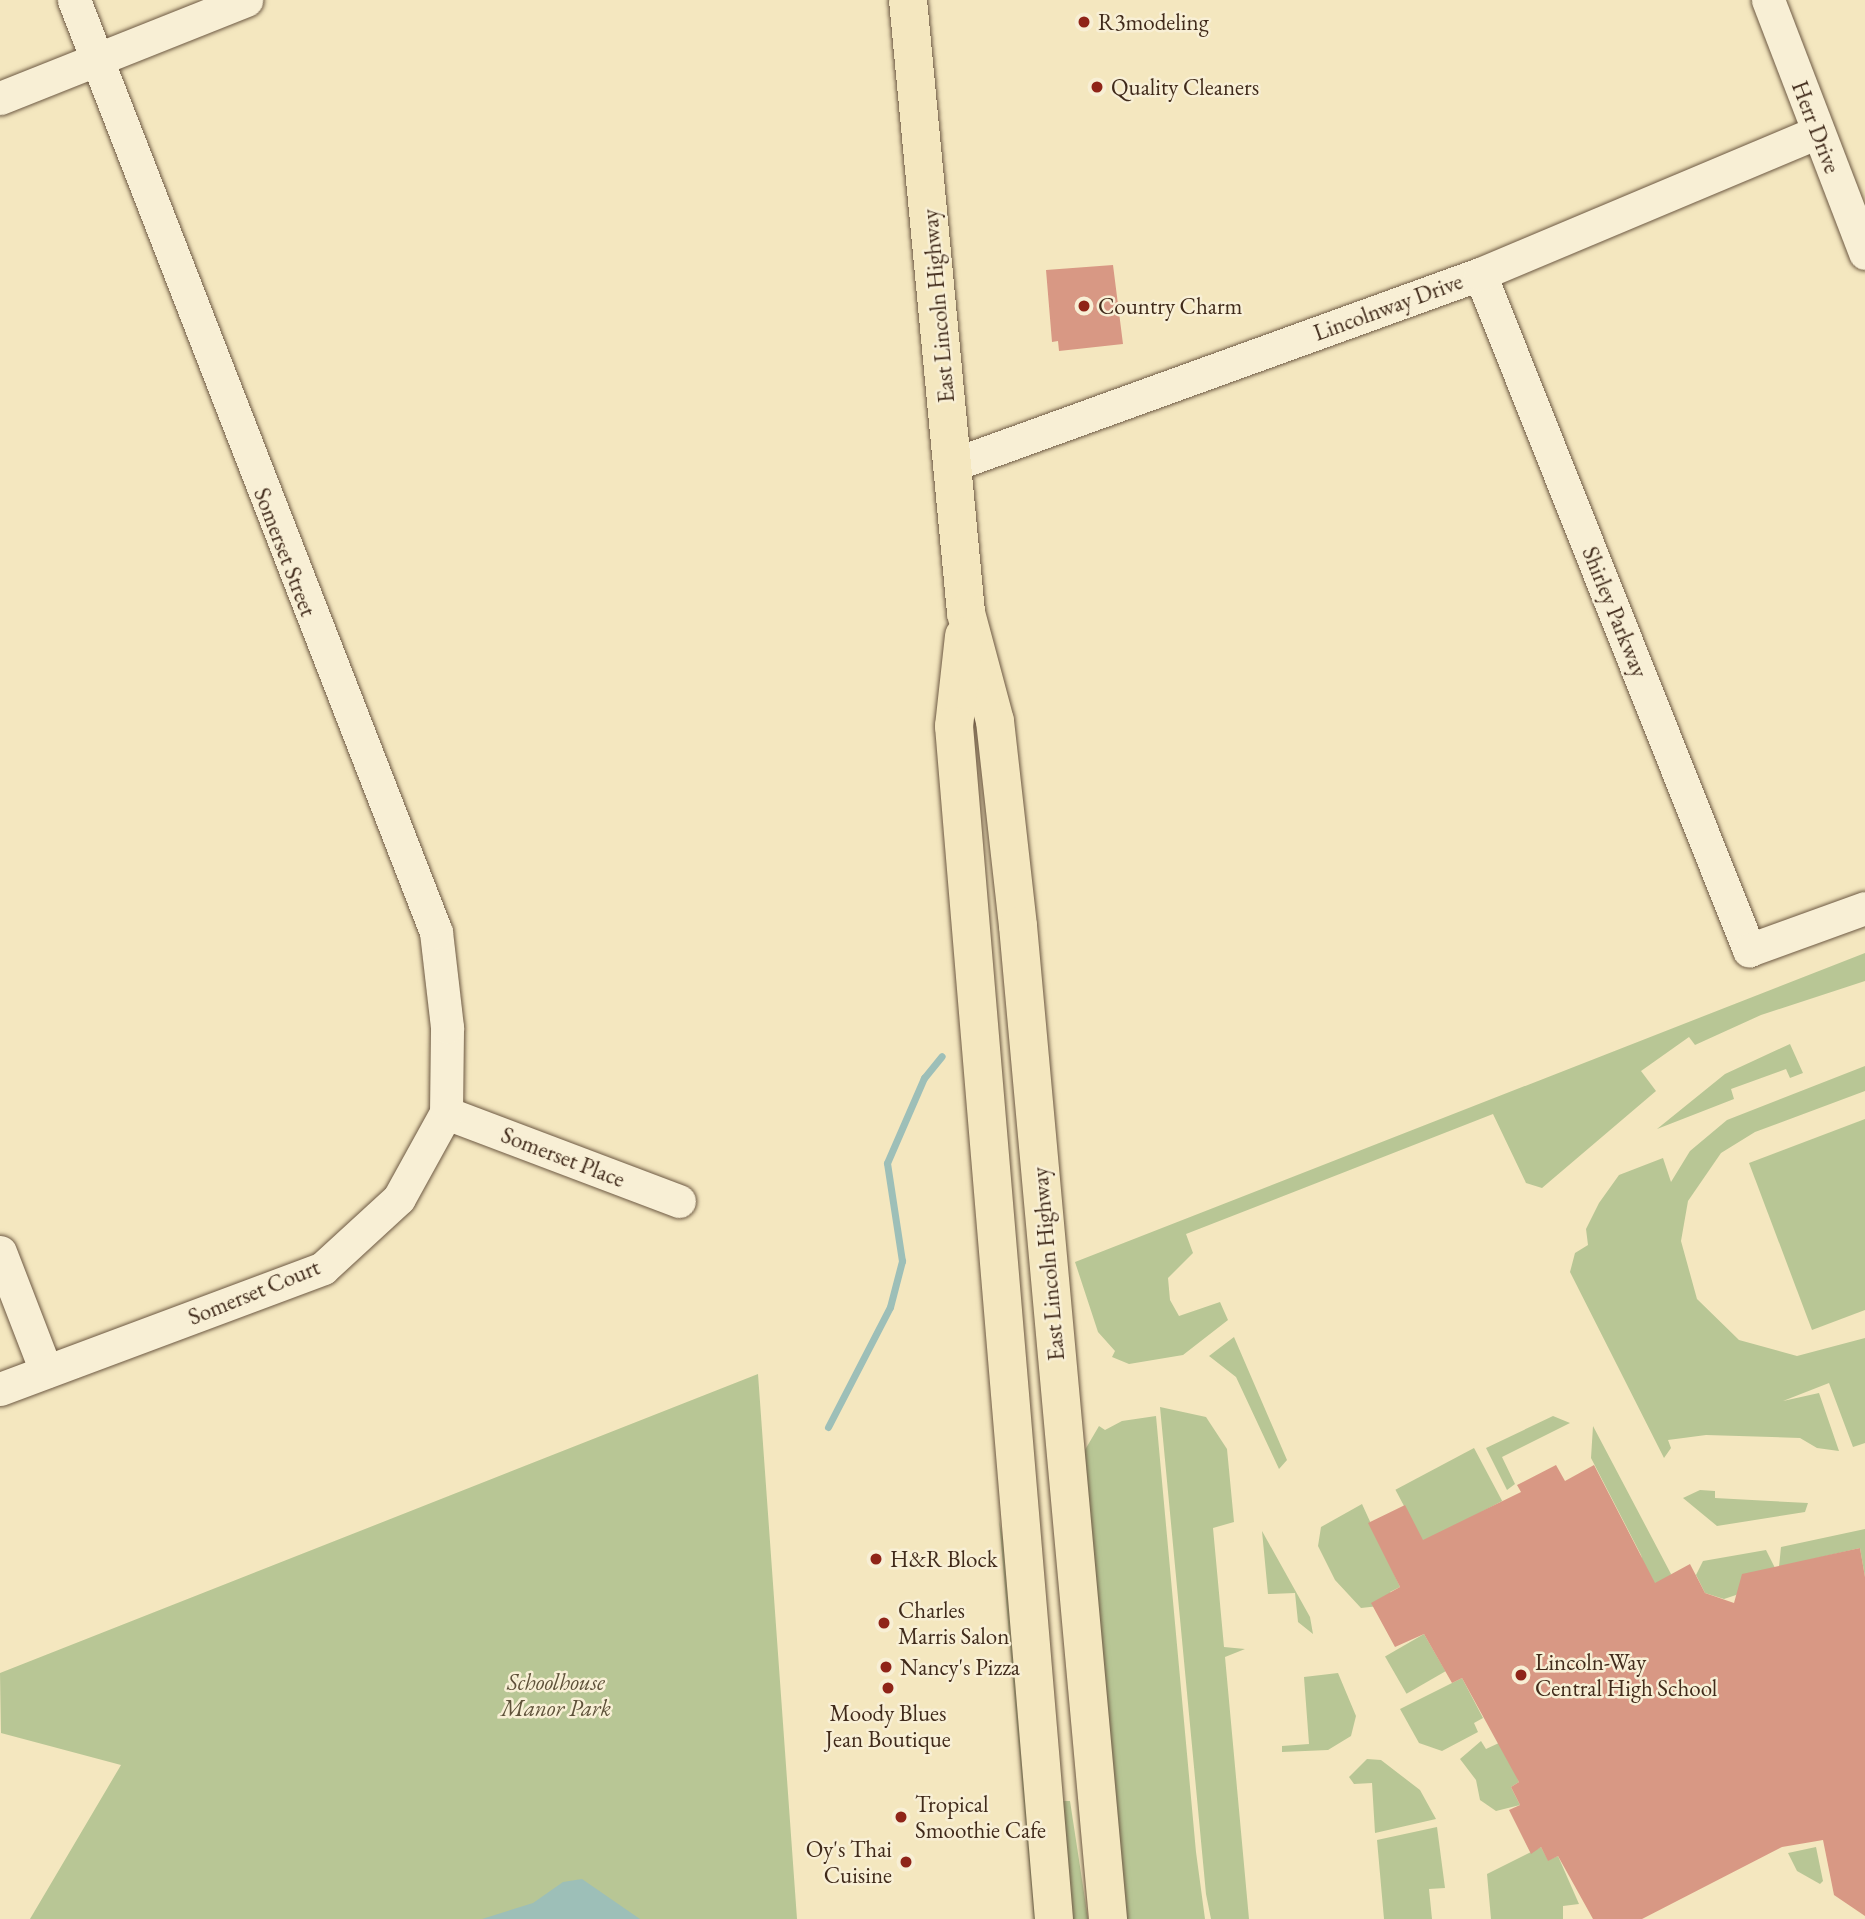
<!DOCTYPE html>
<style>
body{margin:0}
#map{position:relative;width:1865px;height:1919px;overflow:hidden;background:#f4e7bf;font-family:"EB Garamond",serif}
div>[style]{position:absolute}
.green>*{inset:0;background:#b8c695;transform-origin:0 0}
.water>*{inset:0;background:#9dbfb8}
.stream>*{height:7px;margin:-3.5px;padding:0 3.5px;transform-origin:3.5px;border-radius:3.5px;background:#9dbfb8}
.building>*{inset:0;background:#d89884}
.roads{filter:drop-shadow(0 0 2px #6d5943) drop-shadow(0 0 2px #6d5943)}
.minor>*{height:33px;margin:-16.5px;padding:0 16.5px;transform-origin:16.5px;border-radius:16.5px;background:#f8efd5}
.major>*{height:38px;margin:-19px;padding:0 19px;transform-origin:19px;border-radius:19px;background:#f4e7bf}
.dots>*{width:19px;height:19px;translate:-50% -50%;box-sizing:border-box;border:4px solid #f8efd5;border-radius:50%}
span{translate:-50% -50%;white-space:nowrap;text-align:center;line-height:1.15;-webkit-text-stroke:5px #f8efd5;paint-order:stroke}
.poi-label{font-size:23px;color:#402a1a}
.left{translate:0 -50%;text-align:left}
.right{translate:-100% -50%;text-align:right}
.street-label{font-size:23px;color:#402a1a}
.park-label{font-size:23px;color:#5e5139;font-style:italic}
</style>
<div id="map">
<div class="green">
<div style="clip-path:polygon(1865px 953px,1865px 981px,1761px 1015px,1695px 1045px,1689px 1037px,1641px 1071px,1656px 1091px,1542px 1188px,1526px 1183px,1493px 1114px,1186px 1234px,1193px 1253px,1168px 1278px,1170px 1300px,1179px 1316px,1220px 1302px,1228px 1320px,1183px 1355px,1129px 1364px,1112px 1357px,1115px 1351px,1098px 1332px,1075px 1262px)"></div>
<div style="clip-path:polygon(1790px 1044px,1803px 1073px,1790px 1078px,1786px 1069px,1731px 1089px,1734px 1099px,1657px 1129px,1725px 1074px)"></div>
<div style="clip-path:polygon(1865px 1066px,1865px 1091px,1755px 1132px,1721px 1153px,1688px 1201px,1681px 1241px,1697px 1299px,1739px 1340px,1797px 1356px,1865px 1338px,1865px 1443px,1853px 1447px,1829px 1383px,1783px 1401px,1819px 1393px,1839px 1451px,1817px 1448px,1800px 1438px,1706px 1435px,1668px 1440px,1671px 1448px,1664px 1458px,1570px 1272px,1575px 1253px,1588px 1245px,1586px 1229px,1599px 1203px,1619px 1175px,1663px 1158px,1671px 1182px,1690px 1151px,1727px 1120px)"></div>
<div style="clip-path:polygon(1865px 1119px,1865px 1310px,1812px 1330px,1749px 1163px)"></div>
<div style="clip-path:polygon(1234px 1337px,1287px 1460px,1279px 1469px,1236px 1377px,1209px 1356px)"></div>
<div style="clip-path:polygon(758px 1374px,797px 1919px,30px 1919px,121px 1765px,1px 1733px,0 1673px)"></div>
<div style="clip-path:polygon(1160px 1407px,1206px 1417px,1227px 1449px,1234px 1522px,1213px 1528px,1224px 1647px,1245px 1649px,1225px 1657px,1249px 1919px,1211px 1919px,1206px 1894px)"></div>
<div style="clip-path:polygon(1156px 1416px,1196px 1852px,1205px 1919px,1123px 1919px,1082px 1455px,1099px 1426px,1105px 1430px,1122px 1421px)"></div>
<div style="clip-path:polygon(1553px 1416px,1570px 1423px,1502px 1457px,1515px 1484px,1507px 1490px,1486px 1448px)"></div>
<div style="clip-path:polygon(1593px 1426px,1671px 1574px,1655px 1609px,1641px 1555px,1591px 1458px)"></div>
<div style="left:1474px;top:1448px;width:60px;height:89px;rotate:62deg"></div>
<div style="clip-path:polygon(1700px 1490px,1715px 1491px,1715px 1498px,1808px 1503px,1805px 1512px,1717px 1526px,1683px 1498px)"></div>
<div style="clip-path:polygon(1362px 1504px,1400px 1587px,1390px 1592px,1397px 1604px,1361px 1608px,1335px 1580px,1318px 1546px,1321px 1527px)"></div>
<div style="clip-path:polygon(999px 1520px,1004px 1543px,1040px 1919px,1034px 1919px)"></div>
<div style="clip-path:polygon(1865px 1529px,1865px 1577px,1860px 1548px,1779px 1567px,1781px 1547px)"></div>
<div style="clip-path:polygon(1262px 1531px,1310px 1617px,1313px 1634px,1298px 1622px,1295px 1593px,1268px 1594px)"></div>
<div style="clip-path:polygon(1766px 1550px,1775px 1568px,1736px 1595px,1724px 1599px,1705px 1593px,1696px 1575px,1703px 1561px)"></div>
<div style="left:1424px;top:1634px;width:43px;height:45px;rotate:60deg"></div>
<div style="clip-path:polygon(1338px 1673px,1356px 1716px,1351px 1736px,1328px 1750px,1282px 1752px,1282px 1746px,1309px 1744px,1304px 1677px)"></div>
<div style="clip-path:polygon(1462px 1678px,1483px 1718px,1474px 1723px,1478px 1732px,1442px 1751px,1419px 1743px,1400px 1709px)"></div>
<div style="clip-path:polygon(1481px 1741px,1486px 1749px,1501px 1742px,1519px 1782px,1511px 1787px,1520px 1805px,1496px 1811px,1480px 1800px,1476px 1780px,1460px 1759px)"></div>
<div style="clip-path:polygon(1367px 1759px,1381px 1760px,1420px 1790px,1436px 1819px,1375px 1833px,1372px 1783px,1354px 1784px,1349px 1777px)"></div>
<div style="clip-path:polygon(1062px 1801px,1070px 1801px,1088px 1919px,1072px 1919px)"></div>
<div style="clip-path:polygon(1437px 1827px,1445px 1888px,1429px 1889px,1432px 1919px,1384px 1919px,1377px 1840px)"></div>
<div style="clip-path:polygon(1541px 1847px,1548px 1860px,1558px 1856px,1579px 1904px,1563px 1906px,1563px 1919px,1491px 1919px,1487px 1874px)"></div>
<div style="clip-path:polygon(1816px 1847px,1823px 1881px,1820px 1884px,1797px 1871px,1788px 1853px)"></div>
</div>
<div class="water">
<div style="clip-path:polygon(582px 1879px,640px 1919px,482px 1919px,533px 1903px,563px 1882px)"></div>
</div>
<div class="stream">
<div style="left:828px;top:1427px;width:135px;rotate:-62.7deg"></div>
<div style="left:890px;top:1307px;width:48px;rotate:-75.4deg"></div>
<div style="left:902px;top:1261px;width:99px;rotate:-98.7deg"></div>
<div style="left:887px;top:1163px;width:93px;rotate:-66.5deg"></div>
<div style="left:924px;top:1078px;width:28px;rotate:-51deg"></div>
</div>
<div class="building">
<div style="clip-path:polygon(1113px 265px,1123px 344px,1059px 351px,1058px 341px,1052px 342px,1046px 270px)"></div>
<div style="clip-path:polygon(1556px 1465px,1565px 1481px,1594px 1465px,1655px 1583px,1690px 1564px,1705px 1593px,1734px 1603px,1742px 1574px,1860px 1548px,1865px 1577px,1865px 1916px,1834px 1895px,1823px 1840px,1782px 1847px,1642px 1919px,1593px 1919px,1558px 1856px,1548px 1861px,1541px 1847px,1531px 1854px,1509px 1810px,1520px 1805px,1511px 1787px,1519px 1782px,1462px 1678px,1452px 1683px,1424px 1634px,1395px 1647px,1371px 1603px,1400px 1587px,1368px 1523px,1405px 1505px,1423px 1540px,1521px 1492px,1517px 1485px)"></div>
</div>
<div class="roads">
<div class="minor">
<div style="left:1768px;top:0;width:271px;rotate:69deg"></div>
<div style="left:0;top:98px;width:265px;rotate:-21.7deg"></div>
<div style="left:1480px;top:274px;width:728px;rotate:68.3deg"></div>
<div style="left:1749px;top:950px;width:123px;rotate:-19.9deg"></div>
<div style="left:952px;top:465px;width:561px;rotate:-19.89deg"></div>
<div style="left:1480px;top:274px;width:366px;rotate:-22.8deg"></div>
<div style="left:446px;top:1113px;width:249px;rotate:20.7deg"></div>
<div style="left:0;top:1252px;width:128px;rotate:68.9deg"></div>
<div style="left:0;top:1389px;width:345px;rotate:-20.5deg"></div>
<div style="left:323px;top:1268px;width:103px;rotate:-42.6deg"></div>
<div style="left:399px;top:1198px;width:97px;rotate:-61.1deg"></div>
<div style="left:446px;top:1113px;width:86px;rotate:-89.3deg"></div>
<div style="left:447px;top:1027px;width:96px;rotate:-96.6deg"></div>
<div style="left:436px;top:932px;width:1000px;rotate:-111.23deg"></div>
</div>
<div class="major">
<div style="left:908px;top:0;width:616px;rotate:84.59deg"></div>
<div style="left:966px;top:613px;width:112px;rotate:75deg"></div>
<div style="left:995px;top:721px;width:206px;rotate:83.6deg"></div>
<div style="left:1018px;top:926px;width:997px;rotate:84.82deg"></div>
<div style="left:964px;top:636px;width:91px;rotate:96.3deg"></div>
<div style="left:954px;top:726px;width:1197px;rotate:85.21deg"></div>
</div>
</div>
<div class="dots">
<div style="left:1084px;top:22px;background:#8f2418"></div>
<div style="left:1097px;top:87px;background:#8f2418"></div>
<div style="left:1084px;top:306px;background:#8f2418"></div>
<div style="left:876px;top:1559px;background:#8f2418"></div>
<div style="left:884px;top:1623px;background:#8f2418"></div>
<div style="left:886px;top:1667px;background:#8f2418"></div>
<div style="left:1521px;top:1675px;background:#8f2418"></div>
<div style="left:888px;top:1688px;background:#8f2418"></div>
<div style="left:901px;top:1817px;background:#8f2418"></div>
<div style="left:906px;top:1862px;background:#8f2418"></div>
</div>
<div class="poi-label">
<span class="left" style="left:1098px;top:22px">R3modeling</span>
<span class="left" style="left:1111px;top:87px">Quality Cleaners</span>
<span class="left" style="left:1098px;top:306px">Country Charm</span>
<span class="left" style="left:890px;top:1559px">H&amp;R Block</span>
<span class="left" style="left:898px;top:1623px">Charles<br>Marris Salon</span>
<span class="left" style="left:1535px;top:1675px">Lincoln-Way<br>Central High School</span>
<span class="left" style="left:900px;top:1667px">Nancy's Pizza</span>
<span style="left:888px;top:1726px">Moody Blues<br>Jean Boutique</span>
<span class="left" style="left:915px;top:1817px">Tropical<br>Smoothie Cafe</span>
<span class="right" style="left:892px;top:1862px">Oy's Thai<br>Cuisine</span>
</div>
<div class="street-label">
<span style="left:1816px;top:127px;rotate:69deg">Herr Drive</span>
<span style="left:938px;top:306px;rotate:-95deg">East Lincoln Highway</span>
<span style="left:1388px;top:307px;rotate:-20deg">Lincolnway Drive</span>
<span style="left:285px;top:552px;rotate:69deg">Somerset Street</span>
<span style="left:1615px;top:612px;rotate:68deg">Shirley Parkway</span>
<span style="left:563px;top:1157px;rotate:21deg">Somerset Place</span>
<span style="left:1048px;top:1264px;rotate:-95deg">East Lincoln Highway</span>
<span style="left:254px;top:1292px;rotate:-22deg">Somerset Court</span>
</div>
<div class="park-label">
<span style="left:556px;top:1695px">Schoolhouse<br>Manor Park</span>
</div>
</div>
